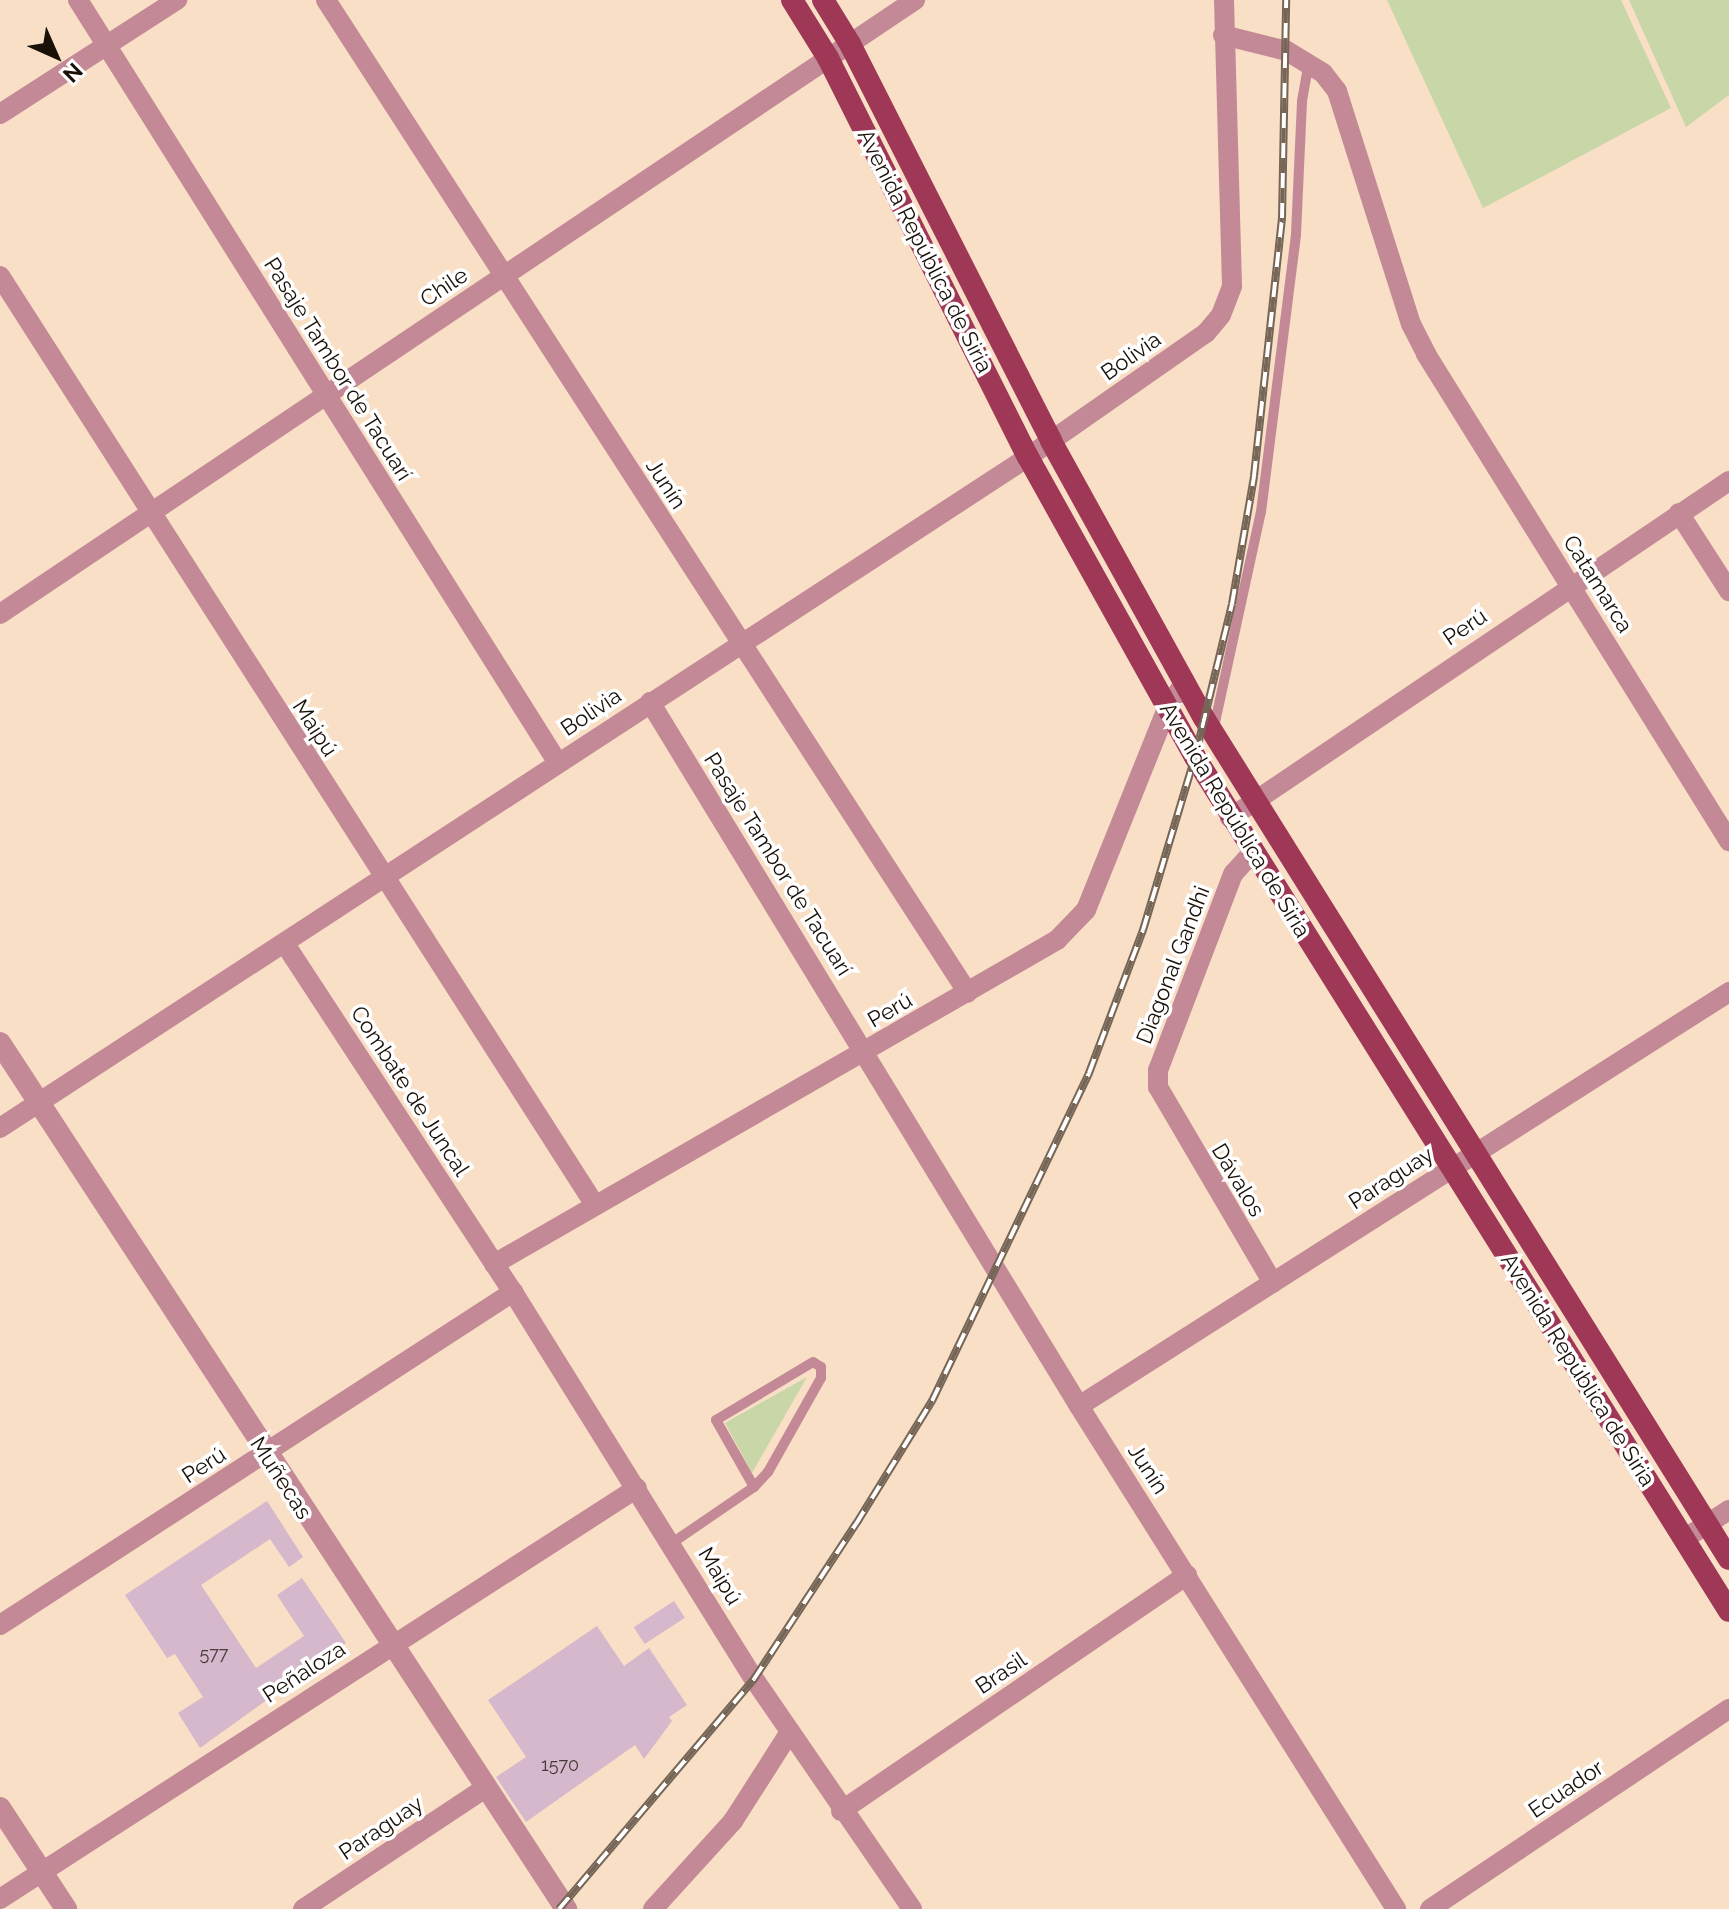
<!DOCTYPE html>
<meta charset="utf-8">
<style>
body{margin:0}
#map{position:relative;width:1729px;height:1909px;overflow:hidden;background:#f8dfc6;font-family:Raleway,sans-serif}
div>[style]{position:absolute}
.green>*{inset:0;background:#c9d7a8}
.building>*{inset:0;background:#d5b8cc;transform-origin:0 0}
.service>*{height:10px;margin:-5px;padding:0 5px;transform-origin:5px;border-radius:5px;background:#c48996}
.minor>*{height:20px;margin:-10px;padding:0 10px;transform-origin:10px;border-radius:10px;background:#c48996}
.tertiary>*{height:22px;margin:-11px;padding:0 11px;transform-origin:11px;border-radius:11px;background:#c48996}
.primary>*{height:22px;margin:-11px;padding:0 11px;transform-origin:11px;border-radius:11px;background:#9f3756}
.rail>*{height:8px;margin-top:-4px;transform-origin:0;background:repeating-linear-gradient(90deg,#fff 0 15px,#766657 0 30px);box-sizing:border-box;border-block:2px solid #766657}
span{translate:-50% -50%;white-space:nowrap;text-align:center;line-height:1.15;-webkit-text-stroke:7px #fff;paint-order:stroke}
.number-label{font-size:18px;color:#483a39}
.number-label span{-webkit-text-stroke-width:0}
.street-label{font-size:22px;color:#191008}
.north{position:absolute;left:16px;top:16px;width:80px;height:80px;-webkit-text-stroke:6px #fff;paint-order:stroke;rotate:135deg;font-size:22px;font-weight:700;line-height:32px;text-align:center;color:#191008}
.north::after{content:'';display:block;margin:auto;width:28px;height:36px;background:#191008;clip-path:polygon(50% 0,100% 100%,50% 72%,0 100%)}
</style>
<div id="map">
<div class="green">
<div style="clip-path:polygon(1387px 0,1621px 0,1671px 108px,1483px 208px)"></div>
<div style="clip-path:polygon(1629px 0,1729px 0,1729px 95px,1686px 127px)"></div>
<div style="clip-path:polygon(807px 1377px,752px 1473px,725px 1423px)"></div>
</div>
<div class="building">
<div style="clip-path:polygon(267px 1501px,303px 1557px,289px 1567px,270px 1539px,201px 1585px,256px 1668px,304px 1636px,277px 1595px,302px 1578px,346px 1643px,200px 1748px,178px 1713px,203px 1697px,175px 1654px,167px 1658px,125px 1595px)"></div>
<div style="left:674px;top:1601px;width:20px;height:48px;rotate:57deg"></div>
<div style="clip-path:polygon(597px 1626px,624px 1666px,649px 1648px,687px 1705px,669px 1717px,672px 1721px,644px 1759px,635px 1745px,526px 1822px,496px 1777px,526px 1757px,488px 1700px)"></div>
</div>
<div class="service">
<div style="left:1214px;top:727px;width:220px;rotate:-77.7deg"></div>
<div style="left:1261px;top:512px;width:280px;rotate:-82.8deg"></div>
<div style="left:1296px;top:234px;width:133px;rotate:-87.4deg"></div>
<div style="left:1302px;top:101px;width:39px;rotate:-80deg"></div>
<div style="left:672px;top:1543px;width:99px;rotate:-34.3deg"></div>
<div style="left:754px;top:1487px;width:21px;rotate:-47deg"></div>
<div style="left:768px;top:1472px;width:108px;rotate:-60.6deg"></div>
<div style="left:821px;top:1378px;width:11px;rotate:-90deg"></div>
<div style="left:821px;top:1367px;width:9px;rotate:-148deg"></div>
<div style="left:813px;top:1362px;width:113px;rotate:149.1deg"></div>
<div style="left:716px;top:1420px;width:77px;rotate:60.4deg"></div>
</div>
<div class="minor">
<div style="left:78px;top:0;width:901px;rotate:57.83deg"></div>
<div style="left:326px;top:0;width:1182px;rotate:57.12deg"></div>
<div style="left:1223px;top:35px;width:66px;rotate:14deg"></div>
<div style="left:1287px;top:51px;width:42px;rotate:31.4deg"></div>
<div style="left:1323px;top:73px;width:23px;rotate:52deg"></div>
<div style="left:1337px;top:91px;width:244px;rotate:72.4deg"></div>
<div style="left:1411px;top:324px;width:34px;rotate:63deg"></div>
<div style="left:1426px;top:354px;width:574px;rotate:58.11deg"></div>
<div style="left:0;top:114px;width:211px;rotate:-32.8deg"></div>
<div style="left:0;top:276px;width:1100px;rotate:57.36deg"></div>
<div style="left:1679px;top:513px;width:93px;rotate:57.3deg"></div>
<div style="left:0;top:614px;width:1102px;rotate:-33.86deg"></div>
<div style="left:650px;top:702px;width:824px;rotate:58.64deg"></div>
<div style="left:1079px;top:1406px;width:595px;rotate:57.78deg"></div>
<div style="left:1230px;top:818px;width:602px;rotate:-34.03deg"></div>
<div style="left:1252px;top:853px;width:28px;rotate:132deg"></div>
<div style="left:1233px;top:874px;width:210px;rotate:110.9deg"></div>
<div style="left:1158px;top:1070px;width:17px;rotate:90deg"></div>
<div style="left:1158px;top:1087px;width:227px;rotate:59.6deg"></div>
<div style="left:285px;top:944px;width:416px;rotate:56.8deg"></div>
<div style="left:513px;top:1292px;width:456px;rotate:58.1deg"></div>
<div style="left:754px;top:1679px;width:279px;rotate:55.5deg"></div>
<div style="left:0;top:1128px;width:1228px;rotate:-33.13deg"></div>
<div style="left:1028px;top:457px;width:217px;rotate:-34.9deg"></div>
<div style="left:1206px;top:333px;width:23px;rotate:-50deg"></div>
<div style="left:1221px;top:315px;width:31px;rotate:-69deg"></div>
<div style="left:1232px;top:286px;width:286px;rotate:-91.6deg"></div>
<div style="left:494px;top:1264px;width:650px;rotate:-29.92deg"></div>
<div style="left:1057px;top:940px;width:42px;rotate:-46deg"></div>
<div style="left:1086px;top:910px;width:218px;rotate:-68.1deg"></div>
<div style="left:1167px;top:708px;width:32px;rotate:-55deg"></div>
<div style="left:1079px;top:1406px;width:771px;rotate:-32.49deg"></div>
<div style="left:1684px;top:1539px;width:54px;rotate:-32.8deg"></div>
<div style="left:0;top:1625px;width:612px;rotate:-32.99deg"></div>
<div style="left:841px;top:1811px;width:419px;rotate:-34.3deg"></div>
<div style="left:0;top:1899px;width:758px;rotate:-32.83deg"></div>
<div style="left:303px;top:1909px;width:219px;rotate:-33.6deg"></div>
<div style="left:653px;top:1909px;width:119px;rotate:-47.7deg"></div>
<div style="left:733px;top:1821px;width:106px;rotate:-57.4deg"></div>
<div style="left:1430px;top:1909px;width:360px;rotate:-33.8deg"></div>
</div>
<div class="tertiary">
<div style="left:0;top:1043px;width:1035px;rotate:56.83deg"></div>
<div style="left:0;top:1808px;width:121px;rotate:56.8deg"></div>
</div>
<div class="primary">
<div style="left:792px;top:0;width:68px;rotate:58.2deg"></div>
<div style="left:828px;top:58px;width:446px;rotate:63.4deg"></div>
<div style="left:1028px;top:457px;width:343px;rotate:60.9deg"></div>
<div style="left:1195px;top:757px;width:1007px;rotate:57.98deg"></div>
<div style="left:823px;top:0;width:52px;rotate:58.5deg"></div>
<div style="left:850px;top:44px;width:445px;rotate:63.1deg"></div>
<div style="left:1051px;top:441px;width:316px;rotate:61.1deg"></div>
<div style="left:1204px;top:718px;width:991px;rotate:58.03deg"></div>
</div>
<div class="rail">
<div style="left:559px;top:1909px;width:302px;rotate:-49.7deg"></div>
<div style="left:754px;top:1679px;width:186px;rotate:-56.7deg"></div>
<div style="left:856px;top:1524px;width:145px;rotate:-58.3deg"></div>
<div style="left:932px;top:1401px;width:364px;rotate:-64.4deg"></div>
<div style="left:1089px;top:1073px;width:153px;rotate:-69.3deg"></div>
<div style="left:1143px;top:930px;width:181px;rotate:-73.3deg"></div>
<div style="left:1195px;top:757px;width:157px;rotate:-76.4deg"></div>
<div style="left:1232px;top:604px;width:130px;rotate:-80.2deg"></div>
<div style="left:1254px;top:476px;width:260px;rotate:-83.8deg"></div>
<div style="left:1282px;top:218px;width:218px;rotate:-88.9deg"></div>
</div>
<div class="number-label">
<span style="left:214px;top:1654px">577</span>
<span style="left:560px;top:1765px">1570</span>
</div>
<div class="street-label">
<span style="left:925px;top:251px;rotate:63deg">Avenida República de Siria</span>
<span style="left:444px;top:287px;rotate:-34deg">Chile</span>
<span style="left:1131px;top:356px;rotate:-35deg">Bolivia</span>
<span style="left:338px;top:369px;rotate:58deg">Pasaje Tambor de Tacuarí</span>
<span style="left:666px;top:484px;rotate:57deg">Junín</span>
<span style="left:1598px;top:584px;rotate:58deg">Catamarca</span>
<span style="left:1465px;top:627px;rotate:-34deg">Perú</span>
<span style="left:591px;top:712px;rotate:-34deg">Bolivia</span>
<span style="left:315px;top:728px;rotate:57deg">Maipú</span>
<span style="left:1235px;top:820px;rotate:59deg">Avenida República de Siria</span>
<span style="left:778px;top:864px;rotate:58deg">Pasaje Tambor de Tacuarí</span>
<span style="left:1173px;top:965px;rotate:-69deg">Diagonal Gandhi</span>
<span style="left:890px;top:1010px;rotate:-30deg">Perú</span>
<span style="left:410px;top:1091px;rotate:57deg">Combate de Juncal</span>
<span style="left:1391px;top:1178px;rotate:-33deg">Paraguay</span>
<span style="left:1238px;top:1180px;rotate:59deg">Dávalos</span>
<span style="left:1578px;top:1370px;rotate:58deg">Avenida República de Siria</span>
<span style="left:204px;top:1465px;rotate:-33deg">Perú</span>
<span style="left:1148px;top:1469px;rotate:57deg">Junín</span>
<span style="left:281px;top:1478px;rotate:57deg">Muñecas</span>
<span style="left:720px;top:1576px;rotate:59deg">Maipú</span>
<span style="left:304px;top:1672px;rotate:-33deg">Peñaloza</span>
<span style="left:1001px;top:1673px;rotate:-34deg">Brasil</span>
<span style="left:1566px;top:1789px;rotate:-34deg">Ecuador</span>
<span style="left:381px;top:1828px;rotate:-34deg">Paraguay</span>
</div>
<div class="north">N</div>
</div>
